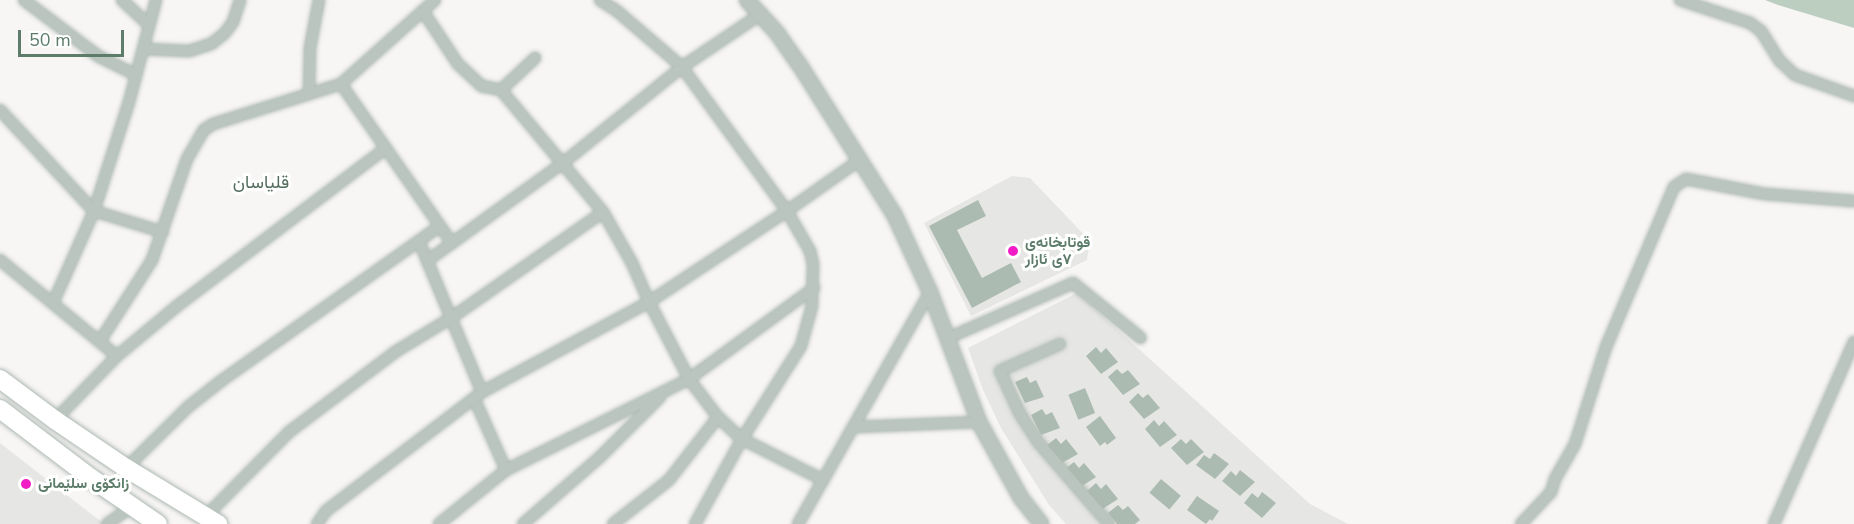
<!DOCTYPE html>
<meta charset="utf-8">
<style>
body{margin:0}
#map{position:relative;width:1854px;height:524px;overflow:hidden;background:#f8f5f5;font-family:"Nunito Sans",Vazirmatn,sans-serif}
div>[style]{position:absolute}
.built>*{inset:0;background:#e6e6e4}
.water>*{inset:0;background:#bbcec0}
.building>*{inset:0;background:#acbbb2;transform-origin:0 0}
.roads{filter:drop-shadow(0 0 2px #aebab3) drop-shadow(0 0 2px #aebab3)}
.minor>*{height:10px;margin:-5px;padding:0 5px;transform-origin:5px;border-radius:5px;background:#b9c5be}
.tertiary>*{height:14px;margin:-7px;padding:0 7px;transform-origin:7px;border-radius:7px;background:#b9c5be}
.primary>*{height:18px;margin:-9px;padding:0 9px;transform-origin:9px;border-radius:9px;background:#fff}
.dots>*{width:16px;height:16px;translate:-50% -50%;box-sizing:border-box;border:3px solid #fff;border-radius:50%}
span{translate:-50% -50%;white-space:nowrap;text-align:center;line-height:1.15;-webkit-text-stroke:6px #fff;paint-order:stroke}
.poi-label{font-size:15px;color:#5d7d6a;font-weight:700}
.left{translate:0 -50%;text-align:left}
.quarter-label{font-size:18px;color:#536d5e}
.scale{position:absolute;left:18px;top:30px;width:106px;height:27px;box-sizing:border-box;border:3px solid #5d7d6a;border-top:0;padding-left:8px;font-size:18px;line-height:21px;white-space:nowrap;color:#5d7d6a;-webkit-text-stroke:4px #fff;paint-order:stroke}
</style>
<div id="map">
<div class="built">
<div style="clip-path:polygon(1012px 176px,1030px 178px,1090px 241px,1087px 260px,971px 316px,924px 223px)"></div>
<div style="clip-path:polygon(1077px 293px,1310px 504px,1348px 524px,1066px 524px,1049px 505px,1001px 428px,983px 390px,968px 348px)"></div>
<div style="clip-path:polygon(0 443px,104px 524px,0 524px)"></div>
</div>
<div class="water">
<div style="clip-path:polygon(1765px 0,1854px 0,1854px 28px,1778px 5px)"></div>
</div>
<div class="building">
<div style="clip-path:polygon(978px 200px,986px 216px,957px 230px,982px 278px,1011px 263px,1021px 282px,972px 308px,929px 226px)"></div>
<div style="clip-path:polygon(1096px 347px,1101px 353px,1106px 348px,1118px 362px,1101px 374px,1086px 356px)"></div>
<div style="clip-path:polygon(1117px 369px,1122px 374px,1128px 370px,1140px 384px,1123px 395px,1108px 377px)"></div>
<div style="clip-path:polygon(1027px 377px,1030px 383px,1036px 380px,1044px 397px,1025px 403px,1015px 382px)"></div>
<div style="left:1085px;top:388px;width:27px;height:18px;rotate:68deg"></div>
<div style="clip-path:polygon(1138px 393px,1143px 398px,1148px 394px,1160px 408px,1144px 419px,1129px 402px)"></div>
<div style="clip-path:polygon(1042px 409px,1046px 415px,1052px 412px,1060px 428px,1041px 435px,1031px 415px)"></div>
<div style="clip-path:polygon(1100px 416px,1116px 438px,1107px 445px,1105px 442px,1100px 446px,1086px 427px)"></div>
<div style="clip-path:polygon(1154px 420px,1159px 426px,1164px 421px,1177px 435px,1160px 447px,1145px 429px)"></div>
<div style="clip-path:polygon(1056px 438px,1061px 444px,1066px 439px,1078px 454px,1060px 464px,1046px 446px)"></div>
<div style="clip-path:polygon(1181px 439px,1186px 444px,1191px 439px,1204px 452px,1187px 465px,1171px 448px)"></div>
<div style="clip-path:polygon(1214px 453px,1229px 464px,1215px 479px,1196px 465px,1204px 455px,1210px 459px)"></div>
<div style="clip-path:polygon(1074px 462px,1079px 468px,1084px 463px,1096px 477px,1079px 488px,1064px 470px)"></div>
<div style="clip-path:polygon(1240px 470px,1255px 482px,1240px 496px,1222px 481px,1231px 471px,1236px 476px)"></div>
<div style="left:1161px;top:479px;width:26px;height:18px;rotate:40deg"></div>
<div style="clip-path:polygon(1096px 483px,1101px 489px,1106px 484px,1118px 499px,1101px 510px,1086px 492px)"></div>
<div style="clip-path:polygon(1262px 492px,1276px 503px,1262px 518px,1244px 503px,1252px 493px,1258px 498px)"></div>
<div style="clip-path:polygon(1197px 496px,1219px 511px,1212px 521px,1210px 519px,1206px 524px,1187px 510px)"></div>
<div style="clip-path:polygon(1118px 505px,1123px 510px,1128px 506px,1140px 520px,1135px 524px,1117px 524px,1108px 513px)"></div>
</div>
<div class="roads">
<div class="minor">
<div style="left:24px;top:0;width:93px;rotate:37.1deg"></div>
<div style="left:98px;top:56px;width:42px;rotate:26.6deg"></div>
<div style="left:122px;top:0;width:35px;rotate:43deg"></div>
<div style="left:600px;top:0;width:20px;rotate:33deg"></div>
<div style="left:617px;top:11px;width:86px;rotate:40.7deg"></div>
<div style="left:682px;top:67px;width:178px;rotate:53.9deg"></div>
<div style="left:787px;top:211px;width:46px;rotate:60.1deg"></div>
<div style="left:810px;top:251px;width:13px;rotate:77deg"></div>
<div style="left:813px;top:264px;width:42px;rotate:91.4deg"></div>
<div style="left:812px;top:306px;width:41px;rotate:105.4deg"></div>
<div style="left:801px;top:346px;width:110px;rotate:122.4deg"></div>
<div style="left:742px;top:439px;width:97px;rotate:118.9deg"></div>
<div style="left:1680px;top:0;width:74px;rotate:18.2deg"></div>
<div style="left:1750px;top:23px;width:14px;rotate:36deg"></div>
<div style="left:1761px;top:31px;width:36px;rotate:58deg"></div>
<div style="left:1780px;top:61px;width:21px;rotate:43deg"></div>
<div style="left:1795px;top:75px;width:63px;rotate:19.6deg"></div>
<div style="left:423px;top:11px;width:64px;rotate:56.6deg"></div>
<div style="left:458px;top:64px;width:33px;rotate:43deg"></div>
<div style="left:482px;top:86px;width:19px;rotate:12deg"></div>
<div style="left:501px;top:90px;width:159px;rotate:50.1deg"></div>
<div style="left:603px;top:212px;width:59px;rotate:60.4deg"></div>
<div style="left:632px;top:263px;width:43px;rotate:66.4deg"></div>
<div style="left:649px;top:302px;width:87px;rotate:62.5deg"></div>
<div style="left:689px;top:379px;width:48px;rotate:52.7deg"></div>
<div style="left:718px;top:417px;width:33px;rotate:43deg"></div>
<div style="left:742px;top:439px;width:91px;rotate:26.8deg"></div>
<div style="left:143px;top:49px;width:46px;rotate:2.5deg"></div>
<div style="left:189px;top:51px;width:23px;rotate:-18deg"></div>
<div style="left:211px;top:44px;width:16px;rotate:-38deg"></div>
<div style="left:224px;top:34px;width:15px;rotate:-53deg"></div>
<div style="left:233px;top:22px;width:23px;rotate:-72deg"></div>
<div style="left:341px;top:84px;width:194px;rotate:55.1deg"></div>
<div style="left:501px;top:90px;width:47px;rotate:-43.3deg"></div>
<div style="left:309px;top:94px;width:46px;rotate:-88.8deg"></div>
<div style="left:310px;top:48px;width:49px;rotate:-79.4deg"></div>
<div style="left:0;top:110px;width:138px;rotate:47.1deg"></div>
<div style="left:94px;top:211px;width:72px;rotate:16.9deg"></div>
<div style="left:419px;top:241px;width:164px;rotate:67.4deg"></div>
<div style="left:0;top:260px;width:151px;rotate:39.4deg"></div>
<div style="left:427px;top:261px;width:168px;rotate:-35.8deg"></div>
<div style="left:563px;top:163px;width:153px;rotate:-38.9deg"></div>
<div style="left:682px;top:67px;width:95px;rotate:-33.9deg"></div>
<div style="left:53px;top:303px;width:101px;rotate:-66deg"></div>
<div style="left:94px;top:211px;width:114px;rotate:-72.2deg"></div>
<div style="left:129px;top:102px;width:106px;rotate:-75.2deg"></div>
<div style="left:948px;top:338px;width:137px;rotate:-23.7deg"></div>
<div style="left:1073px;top:283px;width:87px;rotate:39deg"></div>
<div style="left:100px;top:341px;width:96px;rotate:-57.3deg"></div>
<div style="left:152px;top:260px;width:107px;rotate:-70.9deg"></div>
<div style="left:187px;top:159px;width:34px;rotate:-60deg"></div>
<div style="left:204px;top:130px;width:11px;rotate:-34deg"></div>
<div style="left:213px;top:124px;width:134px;rotate:-17.4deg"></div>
<div style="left:341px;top:84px;width:126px;rotate:-41.8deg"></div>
<div style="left:1060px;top:344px;width:66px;rotate:155.8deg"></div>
<div style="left:1000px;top:371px;width:47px;rotate:65.1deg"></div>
<div style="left:1020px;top:414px;width:33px;rotate:57deg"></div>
<div style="left:1038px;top:442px;width:108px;rotate:49.1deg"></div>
<div style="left:474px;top:398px;width:79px;rotate:66deg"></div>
<div style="left:55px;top:420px;width:89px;rotate:-45.9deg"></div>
<div style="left:117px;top:356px;width:78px;rotate:-39.8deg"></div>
<div style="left:177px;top:306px;width:262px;rotate:-37.1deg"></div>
<div style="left:853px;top:427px;width:126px;rotate:-2.3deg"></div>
<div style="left:126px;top:468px;width:87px;rotate:-44.5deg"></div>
<div style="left:188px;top:407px;width:42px;rotate:-38.2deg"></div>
<div style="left:221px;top:381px;width:268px;rotate:-35.3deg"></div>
<div style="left:206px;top:516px;width:118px;rotate:-45.3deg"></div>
<div style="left:289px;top:432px;width:133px;rotate:-37deg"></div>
<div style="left:395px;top:352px;width:66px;rotate:-31.3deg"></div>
<div style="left:451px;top:318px;width:185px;rotate:-34.9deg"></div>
<div style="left:107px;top:524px;width:29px;rotate:-35deg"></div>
<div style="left:317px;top:524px;width:16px;rotate:-55deg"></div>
<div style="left:326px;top:511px;width:196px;rotate:-37.3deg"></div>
<div style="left:482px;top:392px;width:190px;rotate:-28.3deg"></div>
<div style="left:649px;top:302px;width:165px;rotate:-33.4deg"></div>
<div style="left:787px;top:211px;width:90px;rotate:-35.1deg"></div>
<div style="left:439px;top:524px;width:86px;rotate:-38.9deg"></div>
<div style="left:506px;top:470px;width:204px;rotate:-26.4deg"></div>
<div style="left:689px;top:379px;width:155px;rotate:-36.1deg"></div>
<div style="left:523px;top:524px;width:102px;rotate:-41deg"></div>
<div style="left:600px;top:457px;width:85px;rotate:-45deg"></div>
<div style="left:613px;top:524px;width:71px;rotate:-38.2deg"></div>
<div style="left:669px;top:480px;width:80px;rotate:-52.1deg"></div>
<div style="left:798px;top:524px;width:267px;rotate:-60.4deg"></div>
<div style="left:1521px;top:524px;width:44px;rotate:-46.8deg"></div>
<div style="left:1551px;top:492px;width:14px;rotate:-73deg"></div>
<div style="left:1555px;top:479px;width:40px;rotate:-60.3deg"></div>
<div style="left:1575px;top:444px;width:102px;rotate:-72.3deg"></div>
<div style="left:1606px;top:347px;width:174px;rotate:-67deg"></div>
<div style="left:1674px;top:187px;width:14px;rotate:-34deg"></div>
<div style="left:1686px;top:179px;width:80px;rotate:10.8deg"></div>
<div style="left:1765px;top:194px;width:89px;rotate:4.5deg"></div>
<div style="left:1774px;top:524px;width:199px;rotate:-66.3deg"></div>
</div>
<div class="tertiary">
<div style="left:747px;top:0;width:45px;rotate:47.7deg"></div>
<div style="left:777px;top:33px;width:38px;rotate:55deg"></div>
<div style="left:799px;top:64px;width:178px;rotate:57.7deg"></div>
<div style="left:894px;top:214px;width:86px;rotate:65.2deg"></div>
<div style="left:930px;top:292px;width:139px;rotate:69.3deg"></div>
<div style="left:979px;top:422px;width:87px;rotate:61.1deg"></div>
<div style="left:1021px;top:498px;width:33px;rotate:52deg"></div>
</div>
<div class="primary">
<div style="left:0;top:379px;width:69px;rotate:36.7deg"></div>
<div style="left:55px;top:420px;width:86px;rotate:34.1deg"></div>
<div style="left:126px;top:468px;width:108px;rotate:31.3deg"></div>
<div style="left:0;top:409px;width:114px;rotate:37.2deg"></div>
<div style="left:91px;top:478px;width:81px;rotate:34.5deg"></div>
</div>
</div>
<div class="dots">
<div style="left:1013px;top:251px;background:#f21cc7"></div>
<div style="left:26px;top:484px;background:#f21cc7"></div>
</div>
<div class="poi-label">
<span class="left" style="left:1025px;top:251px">قوتابخانەی<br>٧ی ئازار</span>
<span class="left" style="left:38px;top:484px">زانکۆی سلێمانی</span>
</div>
<div class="quarter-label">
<span style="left:261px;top:182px">قلياسان</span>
</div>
<div class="scale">50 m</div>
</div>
